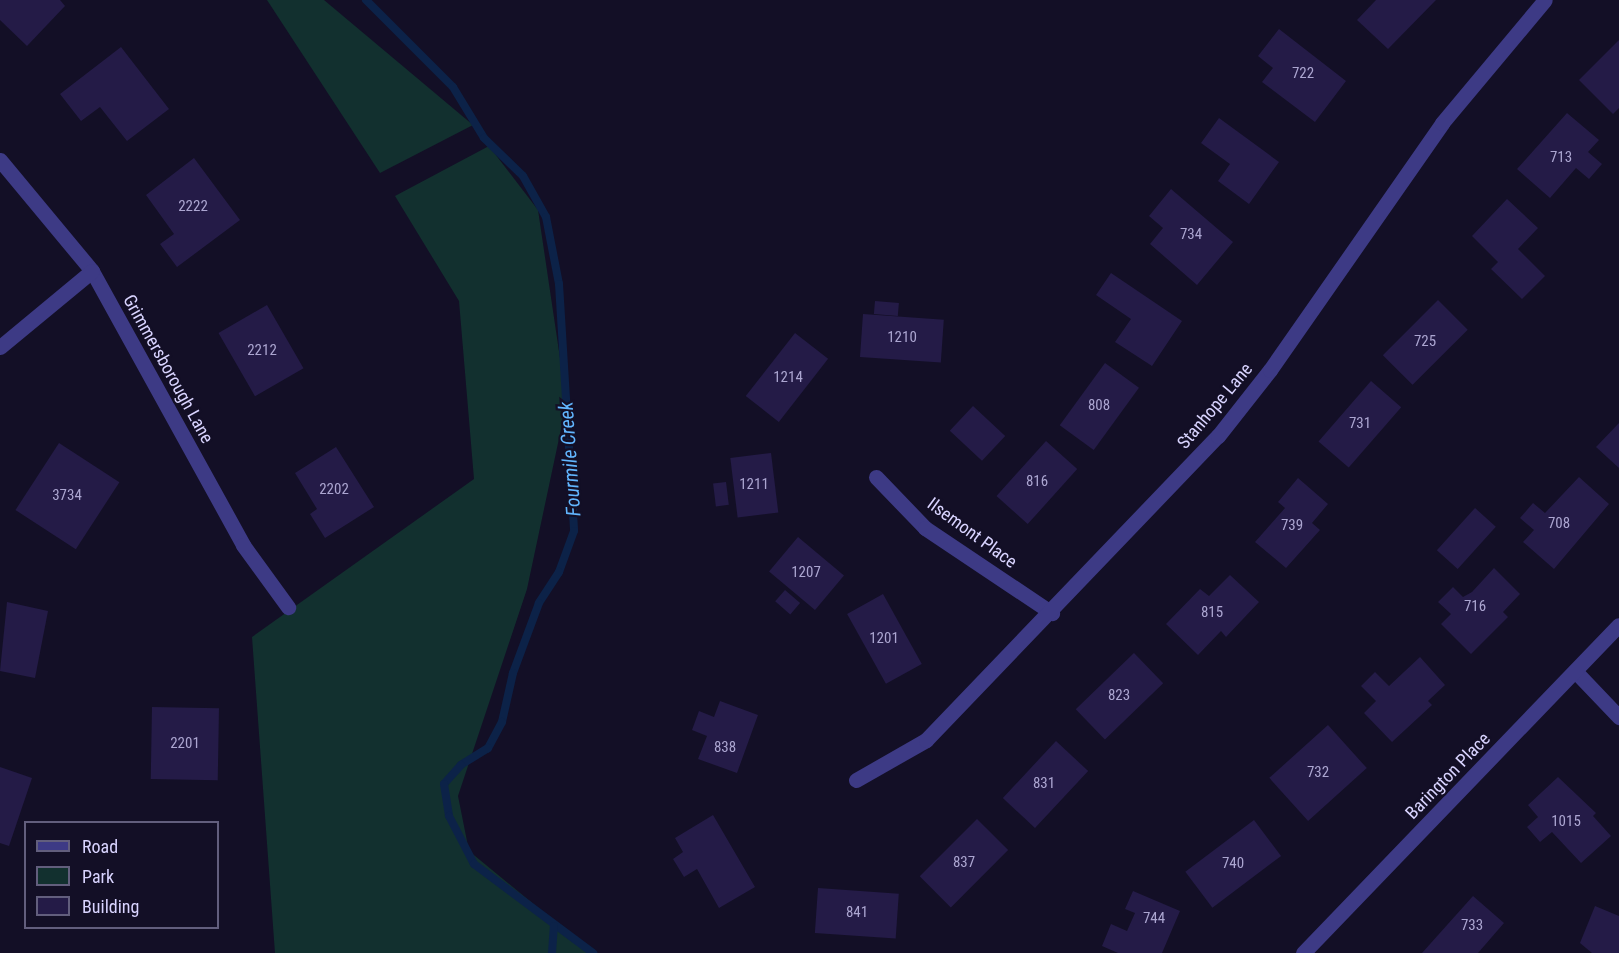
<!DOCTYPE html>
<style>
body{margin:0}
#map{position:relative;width:1619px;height:953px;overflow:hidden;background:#130f26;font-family:"Roboto Condensed",sans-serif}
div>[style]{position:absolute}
.green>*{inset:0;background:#12302f}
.stream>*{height:8px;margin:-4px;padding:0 4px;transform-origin:4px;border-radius:4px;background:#0c2248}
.building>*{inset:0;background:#241b47;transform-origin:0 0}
.street>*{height:15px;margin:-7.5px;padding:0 7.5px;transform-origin:7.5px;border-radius:7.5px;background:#3d3a85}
span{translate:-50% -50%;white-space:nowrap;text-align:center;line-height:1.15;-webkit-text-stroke:4.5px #130f26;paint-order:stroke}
.number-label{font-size:15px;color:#aca6d1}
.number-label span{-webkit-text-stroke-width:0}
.street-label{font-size:18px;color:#d9d4ff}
.water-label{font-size:20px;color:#62b6ff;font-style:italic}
.legend{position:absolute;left:24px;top:821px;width:195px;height:108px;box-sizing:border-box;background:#130f26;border:2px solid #625e7d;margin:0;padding:8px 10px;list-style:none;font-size:18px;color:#d9d4ff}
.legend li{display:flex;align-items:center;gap:12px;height:30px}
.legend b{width:30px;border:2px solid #625e7d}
</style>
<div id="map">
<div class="green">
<div style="clip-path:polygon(267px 0,324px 0,473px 125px,380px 173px)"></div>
<div style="clip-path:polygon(489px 146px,538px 210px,564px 385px,564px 415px,527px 589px,458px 796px,469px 851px,593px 953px,275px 953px,252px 637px,474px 479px,459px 301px,395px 196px)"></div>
</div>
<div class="stream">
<div style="left:366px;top:0;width:123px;rotate:45deg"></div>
<div style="left:453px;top:87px;width:60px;rotate:58.7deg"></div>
<div style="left:484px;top:138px;width:54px;rotate:44.3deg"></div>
<div style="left:523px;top:176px;width:47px;rotate:60.7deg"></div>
<div style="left:546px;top:217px;width:68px;rotate:79deg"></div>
<div style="left:559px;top:284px;width:247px;rotate:86.5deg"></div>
<div style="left:574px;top:531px;width:44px;rotate:110.1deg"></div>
<div style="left:559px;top:572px;width:37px;rotate:123deg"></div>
<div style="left:539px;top:603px;width:75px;rotate:110.4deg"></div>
<div style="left:513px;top:673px;width:50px;rotate:102.7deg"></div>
<div style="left:502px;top:722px;width:30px;rotate:118deg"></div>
<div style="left:488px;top:748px;width:32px;rotate:148deg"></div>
<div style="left:461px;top:765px;width:25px;rotate:132deg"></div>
<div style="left:444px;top:784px;width:32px;rotate:81deg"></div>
<div style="left:449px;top:816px;width:54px;rotate:62.5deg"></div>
<div style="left:474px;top:864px;width:149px;rotate:36.8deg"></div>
<div style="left:552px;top:953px;width:27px;rotate:-86deg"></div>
</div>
<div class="building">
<div style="clip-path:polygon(0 0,60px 0,65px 6px,27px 46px,0 20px)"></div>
<div style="clip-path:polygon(1376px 0,1436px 0,1388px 49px,1357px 20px)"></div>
<div style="clip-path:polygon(1279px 29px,1346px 81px,1315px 122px,1262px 82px,1273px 68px,1258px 56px)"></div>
<div style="clip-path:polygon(1619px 40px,1619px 108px,1613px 114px,1579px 80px)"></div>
<div style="clip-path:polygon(121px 47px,169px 109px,127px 141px,100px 107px,81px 121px,60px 94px)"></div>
<div style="clip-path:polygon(1567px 113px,1599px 140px,1588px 152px,1602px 164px,1589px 179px,1576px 168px,1550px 198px,1517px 169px)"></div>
<div style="clip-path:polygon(1219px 118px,1279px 162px,1249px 204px,1218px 181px,1230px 164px,1201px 143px)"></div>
<div style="clip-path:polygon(194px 158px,240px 220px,177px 267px,160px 244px,174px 234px,146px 195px)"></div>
<div style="clip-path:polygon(1171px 189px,1233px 242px,1197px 285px,1150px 244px,1163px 228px,1149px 216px)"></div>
<div style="clip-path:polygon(1507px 199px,1538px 228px,1518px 249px,1545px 276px,1522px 299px,1491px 269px,1498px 262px,1472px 236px)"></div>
<div style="clip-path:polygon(1111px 273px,1182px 321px,1152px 366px,1115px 342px,1131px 319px,1096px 295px)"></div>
<div style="left:1438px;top:300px;width:42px;height:78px;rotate:45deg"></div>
<div style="left:875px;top:301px;width:24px;height:13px;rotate:5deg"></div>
<div style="left:267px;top:305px;width:73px;height:56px;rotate:60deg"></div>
<div style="left:863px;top:314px;width:81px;height:43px;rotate:4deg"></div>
<div style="left:795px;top:333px;width:42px;height:80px;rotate:38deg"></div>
<div style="left:1105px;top:363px;width:42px;height:77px;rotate:36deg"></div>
<div style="left:1371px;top:381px;width:40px;height:80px;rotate:41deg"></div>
<div style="left:973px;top:406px;width:44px;height:34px;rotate:43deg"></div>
<div style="clip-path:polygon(1619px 423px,1619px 468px,1596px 447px)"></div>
<div style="left:1046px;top:441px;width:42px;height:74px;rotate:42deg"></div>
<div style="left:59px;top:443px;width:72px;height:80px;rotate:33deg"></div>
<div style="clip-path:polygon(336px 447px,374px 507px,325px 538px,310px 514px,317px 509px,295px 473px)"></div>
<div style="left:771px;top:453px;width:60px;height:41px;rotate:83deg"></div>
<div style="clip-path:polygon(1579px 477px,1609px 504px,1554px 569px,1523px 542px,1534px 530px,1520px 518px,1533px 503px,1545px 513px)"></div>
<div style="clip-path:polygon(1298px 478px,1328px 504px,1312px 523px,1320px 530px,1286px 568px,1255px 542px,1285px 508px,1278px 502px)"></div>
<div style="left:726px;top:482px;width:23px;height:13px;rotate:83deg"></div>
<div style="left:1475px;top:508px;width:28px;height:57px;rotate:42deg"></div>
<div style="left:798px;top:537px;width:60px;height:45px;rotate:40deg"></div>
<div style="clip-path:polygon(1494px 568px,1520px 594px,1503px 612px,1508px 617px,1471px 654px,1441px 624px,1451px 614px,1438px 602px,1453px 587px,1463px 597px,1472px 592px)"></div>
<div style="clip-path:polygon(1230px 575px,1259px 602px,1226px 637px,1221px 631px,1198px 655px,1166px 624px,1200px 589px,1209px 596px)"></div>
<div style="left:785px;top:590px;width:20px;height:15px;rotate:41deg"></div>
<div style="left:883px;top:594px;width:80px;height:41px;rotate:61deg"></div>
<div style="clip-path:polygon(7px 602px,48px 611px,35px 678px,0 671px)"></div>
<div style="left:1134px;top:653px;width:42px;height:81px;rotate:46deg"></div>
<div style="clip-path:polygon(1420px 657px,1445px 685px,1428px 701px,1432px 705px,1392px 742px,1364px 713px,1376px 701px,1361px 686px,1375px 672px,1389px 686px)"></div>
<div style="clip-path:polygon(720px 701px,758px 715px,737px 773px,698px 759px,707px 736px,692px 730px,699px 711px,714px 717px)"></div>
<div style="left:152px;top:707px;width:67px;height:72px;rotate:1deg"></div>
<div style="left:1328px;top:725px;width:58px;height:79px;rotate:48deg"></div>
<div style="left:1056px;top:741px;width:44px;height:78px;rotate:43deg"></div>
<div style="clip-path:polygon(0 767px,32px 778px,9px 846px,0 843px)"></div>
<div style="clip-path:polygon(1558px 777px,1596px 813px,1593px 816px,1611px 836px,1581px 863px,1552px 832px,1540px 842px,1527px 827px,1538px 817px,1528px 805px)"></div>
<div style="clip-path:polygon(713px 815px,755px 887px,719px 908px,697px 869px,684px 877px,673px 859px,683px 852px,675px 838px)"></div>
<div style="left:977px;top:819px;width:44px;height:81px;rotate:45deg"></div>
<div style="left:1254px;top:820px;width:45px;height:86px;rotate:53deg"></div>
<div style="left:818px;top:888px;width:81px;height:45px;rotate:4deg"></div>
<div style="clip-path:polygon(1133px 891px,1180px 911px,1162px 953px,1118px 953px,1102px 946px,1111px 924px,1127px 931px,1135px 913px,1125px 909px)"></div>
<div style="clip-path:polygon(1473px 896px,1504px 923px,1478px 953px,1422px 953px)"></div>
<div style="clip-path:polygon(1595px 906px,1619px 916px,1619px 953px,1592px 953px,1580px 943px)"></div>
</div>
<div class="street">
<div style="left:0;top:160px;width:144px;rotate:50.3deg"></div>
<div style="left:92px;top:271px;width:313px;rotate:61.1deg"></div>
<div style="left:243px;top:545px;width:77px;rotate:54deg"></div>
<div style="left:0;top:347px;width:119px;rotate:-39.6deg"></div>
<div style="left:876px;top:477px;width:71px;rotate:46.1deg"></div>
<div style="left:925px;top:528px;width:153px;rotate:33.8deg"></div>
<div style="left:1575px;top:671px;width:64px;rotate:46.3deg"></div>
<div style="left:856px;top:780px;width:81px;rotate:-29.7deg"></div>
<div style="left:926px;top:740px;width:422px;rotate:-46.2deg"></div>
<div style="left:1218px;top:436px;width:84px;rotate:-51.8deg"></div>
<div style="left:1270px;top:370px;width:301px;rotate:-55.1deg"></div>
<div style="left:1442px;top:123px;width:160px;rotate:-50.1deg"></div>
<div style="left:1303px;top:953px;width:455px;rotate:-46.1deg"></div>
</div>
<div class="number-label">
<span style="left:1303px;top:74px">722</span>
<span style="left:1561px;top:158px">713</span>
<span style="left:193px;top:207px">2222</span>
<span style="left:1191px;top:235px">734</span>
<span style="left:902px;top:338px">1210</span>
<span style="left:1425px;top:342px">725</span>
<span style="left:262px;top:351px">2212</span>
<span style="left:788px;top:378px">1214</span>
<span style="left:1099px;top:406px">808</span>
<span style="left:1360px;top:424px">731</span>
<span style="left:1037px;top:482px">816</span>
<span style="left:754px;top:485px">1211</span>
<span style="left:334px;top:490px">2202</span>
<span style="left:67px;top:496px">3734</span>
<span style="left:1559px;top:524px">708</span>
<span style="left:1292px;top:526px">739</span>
<span style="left:806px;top:573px">1207</span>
<span style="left:1475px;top:607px">716</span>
<span style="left:1212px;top:613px">815</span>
<span style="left:884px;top:639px">1201</span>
<span style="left:1119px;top:696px">823</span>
<span style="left:185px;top:744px">2201</span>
<span style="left:725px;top:748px">838</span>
<span style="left:1318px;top:773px">732</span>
<span style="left:1044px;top:784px">831</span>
<span style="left:1566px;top:822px">1015</span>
<span style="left:964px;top:863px">837</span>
<span style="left:1233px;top:864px">740</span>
<span style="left:857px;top:913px">841</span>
<span style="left:1154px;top:919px">744</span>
<span style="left:1472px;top:926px">733</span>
</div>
<div class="street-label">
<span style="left:168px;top:369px;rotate:61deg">Grimmersborough Lane</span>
<span style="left:1215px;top:406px;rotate:-50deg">Stanhope Lane</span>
<span style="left:972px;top:533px;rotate:36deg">Ilsemont Place</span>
<span style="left:1448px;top:776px;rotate:-46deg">Barington Place</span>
</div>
<div class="water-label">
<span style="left:570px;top:459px;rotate:-94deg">Fourmile Creek</span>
</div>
<ul class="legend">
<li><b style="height:8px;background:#3d3a85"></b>Road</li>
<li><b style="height:16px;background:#12302f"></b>Park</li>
<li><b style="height:16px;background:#241b47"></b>Building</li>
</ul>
</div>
